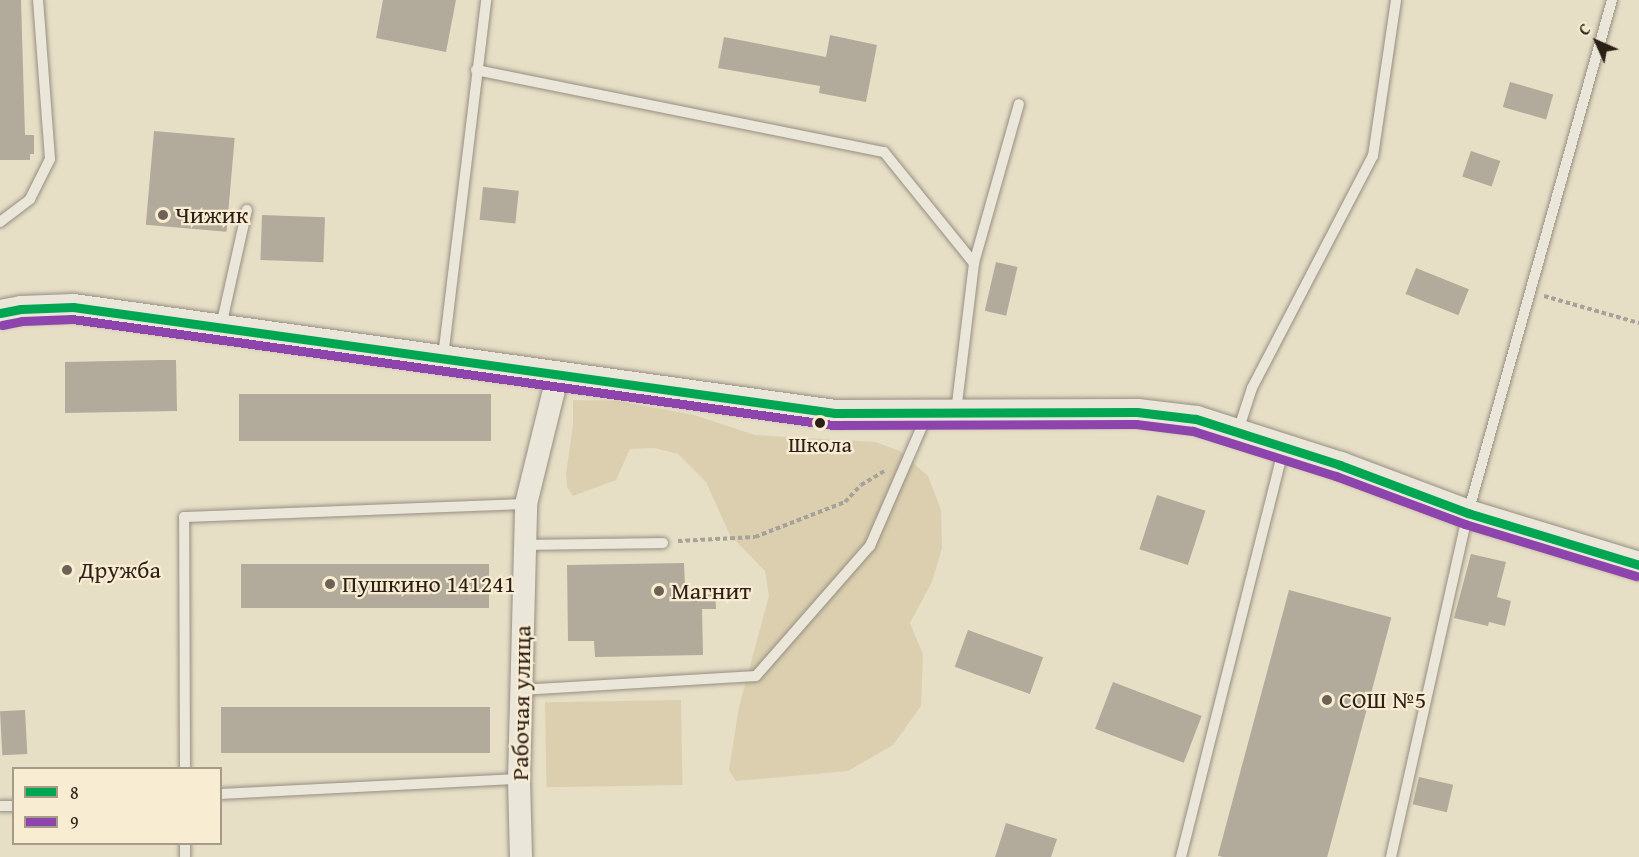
<!DOCTYPE html>
<meta charset="utf-8">
<style>
body{margin:0}
#map{position:relative;width:1639px;height:857px;overflow:hidden;background:#e7dec6;font-family:"Gentium Book Plus",serif}
div>[style]{position:absolute}
.green>*{inset:0;background:#dbcfaf;transform-origin:0 0}
.building>*{inset:0;background:#b2ab9b;transform-origin:0 0}
.path>*{height:4px;margin-top:-2px;transform-origin:0;background:repeating-linear-gradient(90deg,#a7a299 0 4.5px,transparent 0 7.5px)}
.roads{filter:drop-shadow(0 0 2px #968f81) drop-shadow(0 0 2px #968f81)}
.service>*{height:10px;margin:-5px;padding:0 5px;transform-origin:5px;border-radius:5px;background:#ebe6da}
.minor>*{height:22px;margin:-11px;padding:0 11px;transform-origin:11px;border-radius:11px;background:#ebe6da}
.tertiary>*{height:27px;margin:-13.5px;padding:0 13.5px;transform-origin:13.5px;border-radius:13.5px;background:#ebe6da}
.bus-1>*{height:9px;margin:-4.5px;padding:0 4.5px;transform-origin:4.5px;border-radius:4.5px;background:#00a651}
.bus-2>*{height:9px;margin:-4.5px;padding:0 4.5px;transform-origin:4.5px;border-radius:4.5px;background:#8e44ad}
.dots>*{width:16px;height:16px;translate:-50% -50%;box-sizing:border-box;border:3px solid #f8edd2;border-radius:50%}
span{translate:-50% -50%;white-space:nowrap;text-align:center;line-height:1.15;-webkit-text-stroke:4.5px #f8edd2;paint-order:stroke}
.bus-label{font-size:22px;color:#2b1f16}
.poi-label{font-size:24px;color:#2b1f16}
.left{translate:0 -50%;text-align:left}
.street-label{font-size:24px;color:#2b1f16}
.legend{position:absolute;left:12px;top:767px;width:210px;height:78px;box-sizing:border-box;background:#f8edd2;border:2px solid #a69b87;margin:0;padding:8px 10px;list-style:none;font-size:18px;color:#2b1f16}
.legend li{display:flex;align-items:center;gap:12px;height:30px}
.legend b{width:30px;border:2px solid #a69b87}
.north{position:absolute;left:1567px;top:12px;width:60px;height:60px;-webkit-text-stroke:4px #f8edd2;paint-order:stroke;rotate:315deg;font-size:16px;font-weight:700;line-height:24px;text-align:center;color:#2b1f16}
.north::after{content:'';display:block;margin:auto;width:21px;height:27px;background:#2b1f16;clip-path:polygon(50% 0,100% 100%,50% 72%,0 100%)}
</style>
<div id="map">
<div class="green">
<div style="clip-path:polygon(573px 400px,617px 401px,694px 415px,755px 435px,875px 442px,900px 451px,928px 476px,941px 510px,942px 548px,932px 582px,910px 623px,923px 655px,921px 706px,893px 745px,848px 771px,736px 781px,729px 770px,739px 707px,769px 596px,765px 571px,730px 535px,706px 482px,678px 454px,655px 448px,630px 449px,616px 480px,573px 496px,567px 487px,566px 474px,573px 425px)"></div>
<div style="left:681px;top:700px;width:85px;height:136px;rotate:89deg"></div>
</div>
<div class="building">
<div style="clip-path:polygon(0 0,21px 0,25px 135px,34px 135px,34px 154px,30px 154px,30px 160px,0 160px)"></div>
<div style="clip-path:polygon(383px 0,456px 0,446px 52px,376px 38px)"></div>
<div style="clip-path:polygon(830px 35px,877px 45px,866px 102px,819px 93px,820px 86px,718px 68px,724px 37px,826px 57px)"></div>
<div style="left:1510px;top:82px;width:45px;height:26px;rotate:16deg"></div>
<div style="left:154px;top:131px;width:81px;height:94px;rotate:5deg"></div>
<div style="left:1471px;top:151px;width:31px;height:27px;rotate:19deg"></div>
<div style="left:483px;top:187px;width:36px;height:33px;rotate:6deg"></div>
<div style="left:262px;top:215px;width:63px;height:45px;rotate:2deg"></div>
<div style="left:996px;top:262px;width:22px;height:50px;rotate:13deg"></div>
<div style="left:1416px;top:268px;width:57px;height:28px;rotate:22deg"></div>
<div style="clip-path:polygon(160px 360px,176px 360px,177px 411px,65px 413px,65px 362px)"></div>
<div style="left:491px;top:394px;width:47px;height:252px;rotate:90deg"></div>
<div style="left:1157px;top:495px;width:51px;height:57px;rotate:18deg"></div>
<div style="clip-path:polygon(1471px 554px,1506px 562px,1497px 597px,1511px 601px,1505px 626px,1489px 622px,1488px 626px,1454px 618px)"></div>
<div style="clip-path:polygon(684px 563px,685px 587px,715px 590px,716px 609px,702px 609px,703px 655px,595px 657px,594px 641px,568px 641px,567px 565px)"></div>
<div style="left:241px;top:564px;width:248px;height:44px"></div>
<div style="left:1289px;top:590px;width:106px;height:275px;rotate:15deg"></div>
<div style="left:968px;top:630px;width:80px;height:39px;rotate:20deg"></div>
<div style="left:1113px;top:682px;width:95px;height:50px;rotate:21deg"></div>
<div style="left:490px;top:707px;width:46px;height:269px;rotate:90deg"></div>
<div style="left:25px;top:710px;width:44px;height:25px;rotate:87deg"></div>
<div style="left:1419px;top:777px;width:35px;height:28px;rotate:13deg"></div>
<div style="clip-path:polygon(1006px 823px,1057px 839px,1051px 857px,995px 857px)"></div>
</div>
<div class="path">
<div style="left:1544px;top:296px;width:99px;rotate:15.9deg"></div>
<div style="left:678px;top:541px;width:77px;rotate:-3deg"></div>
<div style="left:755px;top:537px;width:97px;rotate:-21.3deg"></div>
<div style="left:845px;top:502px;width:23px;rotate:-47deg"></div>
<div style="left:861px;top:485px;width:27px;rotate:-31deg"></div>
</div>
<div class="roads">
<div class="service">
<div style="left:476px;top:70px;width:416px;rotate:11.4deg"></div>
<div style="left:884px;top:152px;width:143px;rotate:51deg"></div>
<div style="left:0;top:222px;width:38px;rotate:-37deg"></div>
<div style="left:30px;top:199px;width:45px;rotate:-63.4deg"></div>
<div style="left:50px;top:159px;width:159px;rotate:-94.3deg"></div>
<div style="left:221px;top:326px;width:119px;rotate:-77.4deg"></div>
<div style="left:443px;top:357px;width:360px;rotate:-83.1deg"></div>
<div style="left:956px;top:412px;width:150px;rotate:-83.1deg"></div>
<div style="left:974px;top:263px;width:165px;rotate:-74.2deg"></div>
<div style="left:1238px;top:431px;width:45px;rotate:-72deg"></div>
<div style="left:1252px;top:388px;width:262px;rotate:-62.5deg"></div>
<div style="left:1373px;top:156px;width:158px;rotate:-81.6deg"></div>
<div style="left:525px;top:545px;width:138px;rotate:-0.8deg"></div>
<div style="left:521px;top:690px;width:235px;rotate:-3.4deg"></div>
<div style="left:756px;top:676px;width:173px;rotate:-48.8deg"></div>
<div style="left:870px;top:546px;width:143px;rotate:-66.5deg"></div>
<div style="left:185px;top:768px;width:251px;rotate:-90.2deg"></div>
<div style="left:184px;top:517px;width:342px;rotate:-2.2deg"></div>
<div style="left:220px;top:794px;width:299px;rotate:-2.9deg"></div>
<div style="left:0;top:806px;width:14px"></div>
<div style="left:185px;top:844px;width:13px;rotate:90deg"></div>
<div style="left:1181px;top:857px;width:423px;rotate:-75.9deg"></div>
<div style="left:1391px;top:857px;width:353px;rotate:-77.4deg"></div>
<div style="left:1468px;top:513px;width:533px;rotate:-74.32deg"></div>
</div>
<div class="minor">
<div style="left:521px;top:857px;width:78px;rotate:-91.5deg"></div>
<div style="left:519px;top:779px;width:275px;rotate:-88.5deg"></div>
<div style="left:526px;top:504px;width:134px;rotate:-76.2deg"></div>
</div>
<div class="tertiary">
<div style="left:0;top:313px;width:21px;rotate:-11deg"></div>
<div style="left:21px;top:309px;width:52px;rotate:-2.2deg"></div>
<div style="left:73px;top:307px;width:769px;rotate:7.92deg"></div>
<div style="left:835px;top:413px;width:302px;rotate:-0.2deg"></div>
<div style="left:1137px;top:412px;width:59px;rotate:6.8deg"></div>
<div style="left:1196px;top:419px;width:151px;rotate:17.7deg"></div>
<div style="left:1340px;top:465px;width:137px;rotate:20.6deg"></div>
<div style="left:1468px;top:513px;width:179px;rotate:16.9deg"></div>
</div>
</div>
<div class="bus-1">
<div style="left:0;top:313px;width:21px;rotate:-11deg"></div>
<div style="left:21px;top:309px;width:52px;rotate:-2.2deg"></div>
<div style="left:73px;top:307px;width:769px;rotate:7.92deg"></div>
<div style="left:835px;top:413px;width:302px;rotate:-0.2deg"></div>
<div style="left:1137px;top:412px;width:59px;rotate:6.8deg"></div>
<div style="left:1196px;top:419px;width:151px;rotate:17.7deg"></div>
<div style="left:1340px;top:465px;width:137px;rotate:20.6deg"></div>
<div style="left:1468px;top:513px;width:179px;rotate:16.9deg"></div>
</div>
<div class="bus-2">
<div style="left:2px;top:325px;width:20px;rotate:-11deg"></div>
<div style="left:22px;top:321px;width:50px;rotate:-2.3deg"></div>
<div style="left:72px;top:319px;width:768px;rotate:7.93deg"></div>
<div style="left:833px;top:425px;width:303px;rotate:-0.2deg"></div>
<div style="left:1136px;top:424px;width:57px;rotate:7deg"></div>
<div style="left:1193px;top:431px;width:150px;rotate:17.5deg"></div>
<div style="left:1336px;top:476px;width:138px;rotate:20.4deg"></div>
<div style="left:1465px;top:524px;width:179px;rotate:16.9deg"></div>
</div>
<div class="dots">
<div style="left:163px;top:215px;background:#6d6254"></div>
<div style="left:820px;top:423px;background:#2b1f16"></div>
<div style="left:67px;top:570px;background:#6d6254"></div>
<div style="left:330px;top:584px;background:#6d6254"></div>
<div style="left:659px;top:591px;background:#6d6254"></div>
<div style="left:1327px;top:700px;background:#6d6254"></div>
</div>
<div class="bus-label">
<span style="left:820px;top:445px">Школа</span>
</div>
<div class="poi-label">
<span class="left" style="left:175px;top:215px">Чижик</span>
<span class="left" style="left:79px;top:570px">Дружба</span>
<span class="left" style="left:342px;top:584px">Пушкино 141241</span>
<span class="left" style="left:671px;top:591px">Магнит</span>
<span class="left" style="left:1339px;top:700px">СОШ №5</span>
</div>
<div class="street-label">
<span style="left:521px;top:703px;rotate:-89deg">Рабочая улица</span>
</div>
<ul class="legend">
<li><b style="height:8px;background:#00a651"></b>8</li>
<li><b style="height:8px;background:#8e44ad"></b>9</li>
</ul>
<div class="north">С</div>
</div>
